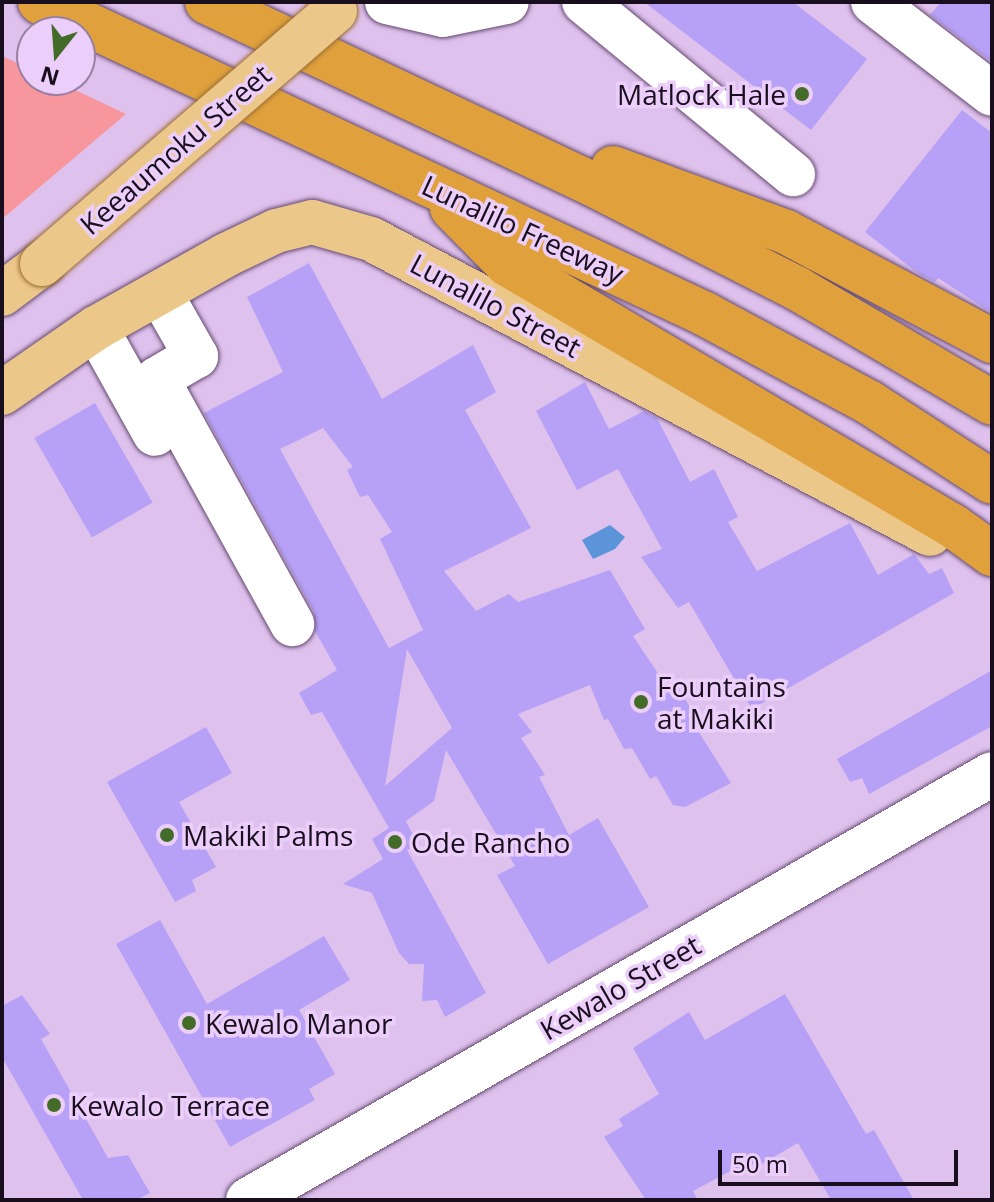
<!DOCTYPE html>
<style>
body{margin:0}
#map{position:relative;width:994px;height:1202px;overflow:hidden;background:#dfc1ed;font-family:"Open Sans",sans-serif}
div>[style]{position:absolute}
.green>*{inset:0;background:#f8969e}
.water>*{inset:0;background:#5c94da}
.building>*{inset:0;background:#b6a1f6;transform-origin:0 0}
.roads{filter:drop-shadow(0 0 2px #644a70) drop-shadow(0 0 2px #644a70)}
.minor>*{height:44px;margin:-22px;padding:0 22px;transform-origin:22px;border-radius:22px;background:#fff}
.major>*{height:44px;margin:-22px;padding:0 22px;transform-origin:22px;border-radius:22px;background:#ecc78a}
.highway>*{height:44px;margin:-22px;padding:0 22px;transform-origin:22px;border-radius:22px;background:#e0a13c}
.bridges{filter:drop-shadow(0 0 2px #9a6e32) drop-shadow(0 0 2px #9a6e32)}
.major-bridge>*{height:44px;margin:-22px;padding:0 22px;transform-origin:22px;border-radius:22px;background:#ecc78a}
.dots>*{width:22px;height:22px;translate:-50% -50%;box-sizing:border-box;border:4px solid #eccefa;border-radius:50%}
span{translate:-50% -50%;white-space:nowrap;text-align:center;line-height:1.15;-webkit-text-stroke:7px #eccefa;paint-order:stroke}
.poi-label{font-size:28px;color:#190e1e}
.right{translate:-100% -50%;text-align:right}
.left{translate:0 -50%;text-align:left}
.street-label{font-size:28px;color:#190e1e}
.frame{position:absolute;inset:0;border:4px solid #190e1e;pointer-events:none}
.north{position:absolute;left:16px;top:16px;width:80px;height:80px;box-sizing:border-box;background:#eccefa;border:2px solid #9881a2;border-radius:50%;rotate:197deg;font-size:22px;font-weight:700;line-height:32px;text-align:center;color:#190e1e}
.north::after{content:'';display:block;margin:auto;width:28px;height:36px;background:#436c29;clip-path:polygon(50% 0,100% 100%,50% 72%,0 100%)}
.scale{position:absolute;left:718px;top:1150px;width:240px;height:36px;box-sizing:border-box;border:4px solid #190e1e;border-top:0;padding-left:10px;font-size:24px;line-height:28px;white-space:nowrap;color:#190e1e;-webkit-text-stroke:6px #eccefa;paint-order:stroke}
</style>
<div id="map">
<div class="green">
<div style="clip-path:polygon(2px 56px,32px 70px,32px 80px,54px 80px,126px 114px,2px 219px)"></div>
</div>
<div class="water">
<div style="clip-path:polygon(610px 525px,625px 537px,615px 549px,593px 559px,582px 540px)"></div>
</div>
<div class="building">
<div style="clip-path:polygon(644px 2px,793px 2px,867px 59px,811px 130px)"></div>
<div style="clip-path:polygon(941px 2px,992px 2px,992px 62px,930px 15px)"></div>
<div style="clip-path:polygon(962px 110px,992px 133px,992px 313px,938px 278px,935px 282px,919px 274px,865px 232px)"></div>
<div style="clip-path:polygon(evenodd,309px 263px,382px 399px,473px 345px,496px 392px,465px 410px,531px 528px,444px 571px,476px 611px,509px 594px,518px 602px,610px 570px,645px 629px,633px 636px,671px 693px,679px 689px,693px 712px,688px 715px,731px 783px,685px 807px,673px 805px,656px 776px,650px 779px,632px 748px,624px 749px,608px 719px,604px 720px,590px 685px,518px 714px,532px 732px,521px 738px,545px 775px,539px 777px,569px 835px,598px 818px,649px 907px,548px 964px,497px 875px,515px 866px,446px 750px,434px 801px,406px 821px,418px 845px,407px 850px,486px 993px,445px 1017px,437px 1000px,422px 1001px,424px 964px,409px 964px,399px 953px,372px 893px,343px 884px,383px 859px,372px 839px,389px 828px,322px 712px,311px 715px,299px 693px,337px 670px,315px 631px,314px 612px,204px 413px,283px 372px,247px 297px,309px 263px,323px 428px,353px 467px,347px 470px,360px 497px,368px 495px,392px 532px,380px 539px,423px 630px,389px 648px,280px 449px,323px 428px,309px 263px,407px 649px,452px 728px,385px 786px,407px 649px)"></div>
<div style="clip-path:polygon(585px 382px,609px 429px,644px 411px,657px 418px,690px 482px,714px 469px,738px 517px,728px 522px,757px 571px,850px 523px,878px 575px,914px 554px,929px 574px,942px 568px,954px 593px,752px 709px,689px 602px,678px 608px,641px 557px,662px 549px,618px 469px,577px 490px,536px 411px)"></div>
<div style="left:95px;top:403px;width:115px;height:70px;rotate:60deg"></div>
<div style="clip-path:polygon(992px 670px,992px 726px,869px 794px,862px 778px,850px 782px,837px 759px)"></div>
<div style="clip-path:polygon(206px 727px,232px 773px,179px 802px,216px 867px,192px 880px,196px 891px,175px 902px,107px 782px)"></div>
<div style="clip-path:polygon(160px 920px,207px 1004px,324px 936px,350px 980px,299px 1010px,335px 1074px,309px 1089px,315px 1100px,230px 1147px,116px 944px)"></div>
<div style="clip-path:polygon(785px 994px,866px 1134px,874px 1130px,914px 1200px,831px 1200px,798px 1143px,758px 1166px,756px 1162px,737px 1173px,734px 1169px,693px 1191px,698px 1200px,646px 1200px,604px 1137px,623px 1126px,619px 1119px,659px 1094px,633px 1048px,689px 1012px,705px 1040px)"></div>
<div style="clip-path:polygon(22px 995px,50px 1034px,41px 1039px,108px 1158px,128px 1155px,150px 1193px,136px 1200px,83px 1200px,2px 1057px,2px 1006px)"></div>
</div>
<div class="roads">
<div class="minor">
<div style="left:387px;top:2px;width:57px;rotate:13.1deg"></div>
<div style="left:443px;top:15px;width:65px;rotate:-11.5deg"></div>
<div style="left:584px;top:2px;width:271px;rotate:39.5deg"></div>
<div style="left:873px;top:2px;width:150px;rotate:37.7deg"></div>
<div style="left:160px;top:293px;width:73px;rotate:60.3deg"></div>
<div style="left:196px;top:356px;width:45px;rotate:149.5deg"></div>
<div style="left:157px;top:379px;width:280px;rotate:61.1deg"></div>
<div style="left:96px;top:328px;width:121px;rotate:60.9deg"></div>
<div style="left:248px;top:1200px;width:857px;rotate:-29.79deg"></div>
</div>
<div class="major">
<div style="left:2px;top:294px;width:50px;rotate:-36.9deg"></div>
<div style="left:2px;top:393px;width:114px;rotate:-34.7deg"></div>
<div style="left:96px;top:328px;width:149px;rotate:-29.3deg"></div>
<div style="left:226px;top:255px;width:55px;rotate:-25.6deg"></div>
<div style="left:276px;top:231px;width:37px;rotate:-14deg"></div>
<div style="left:312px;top:222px;width:61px;rotate:16.1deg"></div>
<div style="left:371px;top:239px;width:632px;rotate:27.82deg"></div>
</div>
<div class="highway">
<div style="left:40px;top:2px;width:735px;rotate:25.13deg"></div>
<div style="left:705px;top:314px;width:187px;rotate:28.3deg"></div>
<div style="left:870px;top:403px;width:145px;rotate:32.9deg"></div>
<div style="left:207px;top:2px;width:428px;rotate:25.3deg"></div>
<div style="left:594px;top:185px;width:229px;rotate:27deg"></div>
<div style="left:798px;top:289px;width:225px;rotate:30.4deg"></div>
<div style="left:613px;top:168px;width:184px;rotate:20.3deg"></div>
<div style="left:786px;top:232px;width:233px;rotate:27.9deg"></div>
<div style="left:452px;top:208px;width:78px;rotate:45.5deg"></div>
<div style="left:507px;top:264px;width:517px;rotate:30.43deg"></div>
<div style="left:953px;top:526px;width:48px;rotate:35.7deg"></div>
</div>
</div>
<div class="bridges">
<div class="major-bridge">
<div style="left:42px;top:264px;width:387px;rotate:-40.8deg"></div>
</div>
</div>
<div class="dots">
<div style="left:802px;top:94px;background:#436c29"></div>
<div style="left:641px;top:702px;background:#436c29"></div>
<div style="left:167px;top:835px;background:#436c29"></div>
<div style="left:395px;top:842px;background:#436c29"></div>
<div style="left:189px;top:1023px;background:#436c29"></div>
<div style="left:54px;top:1105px;background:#436c29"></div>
</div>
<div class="poi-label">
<span class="right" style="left:786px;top:94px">Matlock Hale</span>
<span class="left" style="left:657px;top:702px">Fountains<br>at Makiki</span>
<span class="left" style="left:183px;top:835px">Makiki Palms</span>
<span class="left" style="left:411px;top:842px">Ode Rancho</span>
<span class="left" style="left:205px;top:1023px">Kewalo Manor</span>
<span class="left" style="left:70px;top:1105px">Kewalo Terrace</span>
</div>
<div class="street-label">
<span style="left:175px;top:149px;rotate:-41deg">Keeaumoku Street</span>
<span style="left:523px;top:229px;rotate:25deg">Lunalilo Freeway</span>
<span style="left:496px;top:305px;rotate:28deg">Lunalilo Street</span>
<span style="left:620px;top:987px;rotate:-30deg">Kewalo Street</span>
</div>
<div class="frame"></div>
<div class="north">N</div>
<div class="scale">50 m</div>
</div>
